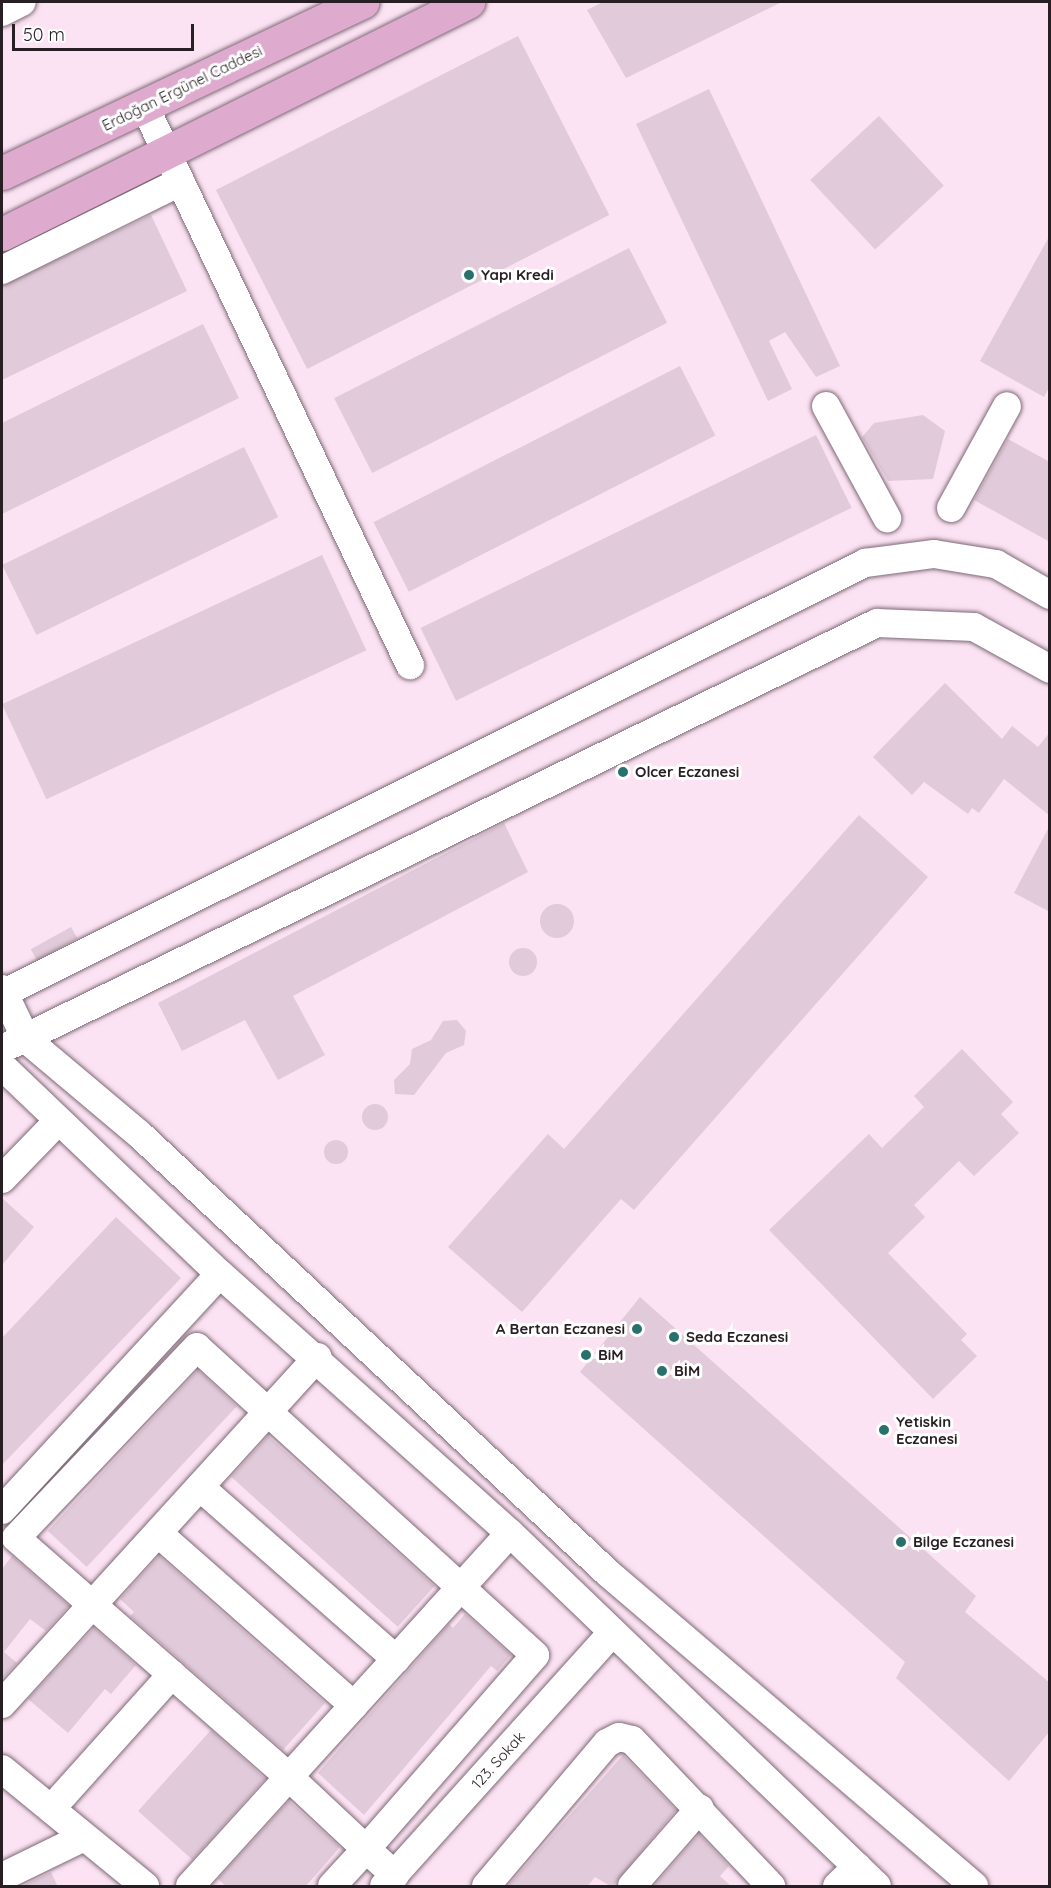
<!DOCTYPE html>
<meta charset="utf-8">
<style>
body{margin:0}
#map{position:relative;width:1051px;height:1888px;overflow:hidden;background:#fdeff8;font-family:Quicksand,sans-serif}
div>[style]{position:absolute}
.built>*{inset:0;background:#fce3f3;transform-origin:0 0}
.building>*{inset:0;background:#e1cad9;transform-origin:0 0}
.round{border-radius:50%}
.roads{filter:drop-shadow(0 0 2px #7e6977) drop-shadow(0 0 2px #7e6977)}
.minor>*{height:28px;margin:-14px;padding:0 14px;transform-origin:14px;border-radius:14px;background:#fff}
.major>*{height:33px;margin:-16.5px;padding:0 16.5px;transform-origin:16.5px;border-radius:16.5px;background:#deaace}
.dots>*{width:16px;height:16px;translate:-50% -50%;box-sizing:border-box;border:3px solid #fff;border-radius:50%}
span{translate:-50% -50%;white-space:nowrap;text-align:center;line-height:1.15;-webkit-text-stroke:6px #fff;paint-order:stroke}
.street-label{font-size:15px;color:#271f24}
.poi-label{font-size:15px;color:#271f24;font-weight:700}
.left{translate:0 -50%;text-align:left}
.right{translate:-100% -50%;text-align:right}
.frame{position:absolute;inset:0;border:3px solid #271f24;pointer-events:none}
.scale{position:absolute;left:12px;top:24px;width:182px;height:27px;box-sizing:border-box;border:3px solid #271f24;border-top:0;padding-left:8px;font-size:18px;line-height:21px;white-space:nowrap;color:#271f24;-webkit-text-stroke:4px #fff;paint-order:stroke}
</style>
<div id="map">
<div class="built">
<div style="left:2px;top:2px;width:1047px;height:1884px"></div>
</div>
<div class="building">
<div style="clip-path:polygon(603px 2px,782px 2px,626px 78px,587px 10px)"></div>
<div style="left:518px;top:36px;width:201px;height:339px;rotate:63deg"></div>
<div style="clip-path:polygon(709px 89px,840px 366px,816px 377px,785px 332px,769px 341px,792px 389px,768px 401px,636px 124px)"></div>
<div style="left:879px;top:116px;width:95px;height:94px;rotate:47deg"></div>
<div style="clip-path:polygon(151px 215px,187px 291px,2px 380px,2px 286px)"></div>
<div style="clip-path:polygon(1050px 235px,1050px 386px,1044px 397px,980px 361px)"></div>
<div style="left:629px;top:248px;width:84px;height:331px;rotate:63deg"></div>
<div style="clip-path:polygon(203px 324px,239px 398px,2px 514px,2px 423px)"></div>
<div style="left:680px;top:366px;width:78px;height:344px;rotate:63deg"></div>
<div style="clip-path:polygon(923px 415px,945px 431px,933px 479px,888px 481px,862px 437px,874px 423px)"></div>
<div style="left:816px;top:435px;width:81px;height:440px;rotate:64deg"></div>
<div style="clip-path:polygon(1008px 439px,1050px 462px,1050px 542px,974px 500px)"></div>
<div style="left:244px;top:447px;width:78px;height:269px;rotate:64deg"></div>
<div style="left:322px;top:555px;width:105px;height:353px;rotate:65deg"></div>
<div style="clip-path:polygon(945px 683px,1002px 739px,1012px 726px,1038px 747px,1050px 732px,1050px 816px,1004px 779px,979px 813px,972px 808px,968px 814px,924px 782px,912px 795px,873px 757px)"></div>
<div style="clip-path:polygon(859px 815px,928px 877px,634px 1210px,621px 1199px,522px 1312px,448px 1247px,548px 1134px,564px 1149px)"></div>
<div style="clip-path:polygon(504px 823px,528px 872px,293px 996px,325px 1055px,278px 1080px,245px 1020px,182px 1051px,158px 1003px)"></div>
<div style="clip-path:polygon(1050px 825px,1050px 912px,1014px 893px)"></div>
<div class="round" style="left:540px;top:904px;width:34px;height:34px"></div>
<div style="left:71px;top:927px;width:13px;height:46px;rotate:61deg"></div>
<div class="round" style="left:509px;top:948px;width:28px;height:28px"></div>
<div style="clip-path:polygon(457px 1020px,466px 1031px,464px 1045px,446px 1053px,414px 1095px,395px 1094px,394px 1080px,410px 1064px,412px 1049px,431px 1040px,443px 1021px)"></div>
<div style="clip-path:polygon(962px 1049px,1013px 1102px,1001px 1114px,1019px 1133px,974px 1176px,959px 1161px,914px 1205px,925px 1217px,888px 1253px,967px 1334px,961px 1340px,977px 1356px,933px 1399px,769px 1230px,869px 1134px,882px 1148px,924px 1107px,914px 1096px)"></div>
<div class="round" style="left:362px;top:1104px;width:26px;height:26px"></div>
<div class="round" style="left:324px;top:1140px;width:24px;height:24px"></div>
<div style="clip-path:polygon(2px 1198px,34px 1227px,2px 1265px)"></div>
<div style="clip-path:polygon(116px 1217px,181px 1278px,2px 1465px,2px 1338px)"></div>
<div style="clip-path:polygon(640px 1297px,976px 1596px,965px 1612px,1050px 1683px,1050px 1731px,1009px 1781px,896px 1678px,905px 1662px,580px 1372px)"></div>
<div style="left:198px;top:1370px;width:53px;height:220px;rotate:43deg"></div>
<div style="left:268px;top:1436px;width:224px;height:55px;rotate:42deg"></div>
<div style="clip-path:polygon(12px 1556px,69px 1606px,46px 1631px,30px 1619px,4px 1652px,17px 1663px,3px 1678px,2px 1569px)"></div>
<div style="clip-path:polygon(159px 1556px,325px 1703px,283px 1750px,130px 1616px,134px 1612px,120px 1599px)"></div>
<div style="clip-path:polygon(465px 1614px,511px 1655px,497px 1671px,491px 1666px,364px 1815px,318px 1773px,449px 1624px,453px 1628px)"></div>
<div style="clip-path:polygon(94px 1628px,136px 1665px,111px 1694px,105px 1689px,68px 1733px,28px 1699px)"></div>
<div style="left:211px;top:1730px;width:73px;height:109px;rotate:42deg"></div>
<div style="clip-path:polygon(623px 1755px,676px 1810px,612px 1887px,595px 1877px,587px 1887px,507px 1887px)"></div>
<div style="clip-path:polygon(289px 1801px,340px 1847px,305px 1887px,227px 1887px,218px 1879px)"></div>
<div style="clip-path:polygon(699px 1834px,729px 1866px,720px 1876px,732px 1887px,653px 1887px)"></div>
<div style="clip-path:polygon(51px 1872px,58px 1887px,20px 1887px)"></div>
</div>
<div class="roads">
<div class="minor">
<div style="left:2px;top:12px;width:22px;rotate:-27deg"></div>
<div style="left:145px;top:107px;width:618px;rotate:64.6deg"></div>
<div style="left:2px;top:270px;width:199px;rotate:-26.3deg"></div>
<div style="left:826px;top:406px;width:128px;rotate:61.4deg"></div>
<div style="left:951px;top:508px;width:116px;rotate:-61.2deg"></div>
<div style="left:2px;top:989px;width:55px;rotate:64.4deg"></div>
<div style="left:26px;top:1039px;width:148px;rotate:40.1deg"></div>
<div style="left:139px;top:1134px;width:644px;rotate:43.11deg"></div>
<div style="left:609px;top:1574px;width:480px;rotate:40.5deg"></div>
<div style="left:2px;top:994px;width:965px;rotate:-26.54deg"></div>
<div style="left:865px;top:563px;width:70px;rotate:-7.4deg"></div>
<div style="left:934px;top:554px;width:63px;rotate:9.2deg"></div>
<div style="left:996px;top:564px;width:62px;rotate:29.9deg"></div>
<div style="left:2px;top:1049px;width:973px;rotate:-25.96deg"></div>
<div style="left:877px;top:623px;width:97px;rotate:2.4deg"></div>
<div style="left:974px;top:627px;width:87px;rotate:28.9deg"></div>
<div style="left:2px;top:1066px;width:301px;rotate:43.7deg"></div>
<div style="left:220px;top:1274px;width:389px;rotate:41.8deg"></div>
<div style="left:510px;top:1533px;width:509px;rotate:43.89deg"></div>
<div style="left:2px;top:1179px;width:79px;rotate:-46deg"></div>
<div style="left:200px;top:1487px;width:261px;rotate:41.3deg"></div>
<div style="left:2px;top:1510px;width:321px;rotate:-47.3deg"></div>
<div style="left:158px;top:1533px;width:261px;rotate:41.4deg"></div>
<div style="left:2px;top:1704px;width:469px;rotate:-47.7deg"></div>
<div style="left:2px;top:1769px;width:185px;rotate:39.3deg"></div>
<div style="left:51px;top:1809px;width:181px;rotate:-48.1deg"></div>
<div style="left:2px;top:1877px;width:91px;rotate:-26deg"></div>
<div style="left:190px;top:1886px;width:476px;rotate:-47.8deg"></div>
<div style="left:332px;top:1886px;width:50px;rotate:-47.4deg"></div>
<div style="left:366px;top:1849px;width:257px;rotate:-48.9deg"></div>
<div style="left:535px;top:1655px;width:457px;rotate:-137.7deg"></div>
<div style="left:197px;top:1347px;width:263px;rotate:133.5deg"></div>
<div style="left:16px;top:1538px;width:363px;rotate:41.2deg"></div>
<div style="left:289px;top:1777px;width:105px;rotate:43.1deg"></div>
<div style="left:366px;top:1849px;width:39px;rotate:42deg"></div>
<div style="left:384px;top:1886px;width:339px;rotate:-48deg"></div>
<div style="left:486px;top:1886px;width:187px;rotate:-49.8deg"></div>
<div style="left:607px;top:1743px;width:13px;rotate:-27deg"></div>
<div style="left:619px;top:1737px;width:13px;rotate:13deg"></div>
<div style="left:632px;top:1740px;width:202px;rotate:46.4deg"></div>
<div style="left:632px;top:1886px;width:103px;rotate:-48.9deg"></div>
<div style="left:837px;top:1886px;width:28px;rotate:-44deg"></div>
</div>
<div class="major">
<div style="left:2px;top:173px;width:399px;rotate:-25.4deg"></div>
<div style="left:2px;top:234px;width:521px;rotate:-26.47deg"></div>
</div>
</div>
<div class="dots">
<div style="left:469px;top:275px;background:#28716c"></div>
<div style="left:623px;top:772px;background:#28716c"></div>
<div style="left:637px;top:1329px;background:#28716c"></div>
<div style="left:674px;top:1337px;background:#28716c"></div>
<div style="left:586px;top:1355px;background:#28716c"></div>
<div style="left:662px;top:1371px;background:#28716c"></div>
<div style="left:884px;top:1430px;background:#28716c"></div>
<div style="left:901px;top:1542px;background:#28716c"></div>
</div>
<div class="street-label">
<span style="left:182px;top:88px;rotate:-26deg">Erdoğan Ergünel Caddesi</span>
<span style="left:498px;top:1760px;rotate:-48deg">123. Sokak</span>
</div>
<div class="poi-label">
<span class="left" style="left:481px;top:275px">Yapı Kredi</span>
<span class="left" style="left:635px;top:772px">Olcer Eczanesi</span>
<span class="right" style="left:625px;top:1329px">A Bertan Eczanesi</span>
<span class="left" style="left:686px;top:1337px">Seda Eczanesi</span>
<span class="left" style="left:598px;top:1355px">BiM</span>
<span class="left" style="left:674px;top:1371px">BİM</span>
<span class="left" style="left:896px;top:1430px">Yetiskin<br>Eczanesi</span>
<span class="left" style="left:913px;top:1542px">Bilge Eczanesi</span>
</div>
<div class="frame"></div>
<div class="scale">50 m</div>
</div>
